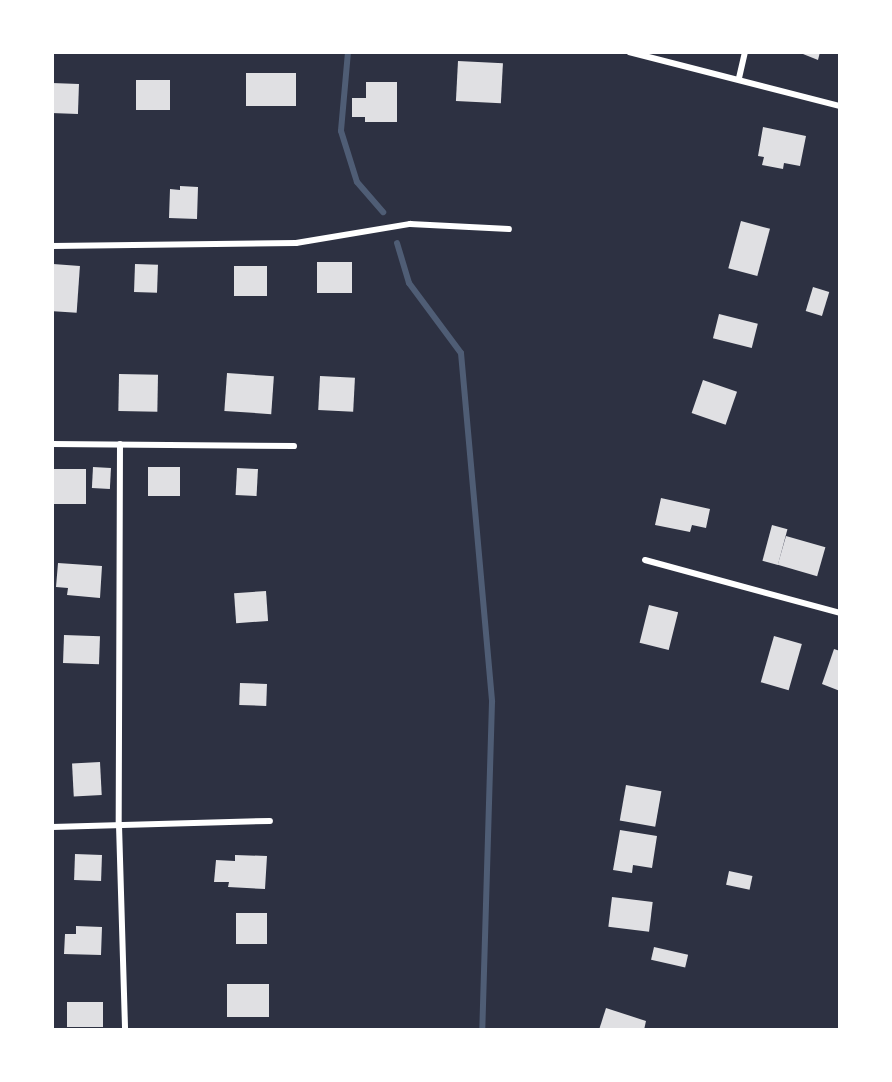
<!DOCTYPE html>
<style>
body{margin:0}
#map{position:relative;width:892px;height:1082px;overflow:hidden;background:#2d3142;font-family:"Libre Baskerville",serif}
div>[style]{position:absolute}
.stream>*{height:6px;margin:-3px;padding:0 3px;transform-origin:3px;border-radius:3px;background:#4f5d75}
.building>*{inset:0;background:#e0e0e3;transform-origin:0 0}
.minor>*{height:6px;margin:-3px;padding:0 3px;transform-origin:3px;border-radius:3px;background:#fff}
span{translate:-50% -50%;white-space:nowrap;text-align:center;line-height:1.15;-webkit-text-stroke:4.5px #fff;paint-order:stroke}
.frame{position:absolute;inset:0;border:54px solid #fff;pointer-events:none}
</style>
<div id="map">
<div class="stream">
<div style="left:348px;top:52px;width:79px;rotate:95.1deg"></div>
<div style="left:341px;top:131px;width:53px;rotate:72.6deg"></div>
<div style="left:357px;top:182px;width:40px;rotate:49deg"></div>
<div style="left:397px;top:243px;width:42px;rotate:73.3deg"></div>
<div style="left:409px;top:283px;width:87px;rotate:53.4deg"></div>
<div style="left:461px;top:353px;width:350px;rotate:84.9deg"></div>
<div style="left:492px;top:702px;width:328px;rotate:91.7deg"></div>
</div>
<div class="building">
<div style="clip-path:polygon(798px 52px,820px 52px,818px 60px)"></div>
<div style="left:458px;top:61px;width:45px;height:40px;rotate:3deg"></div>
<div style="left:246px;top:73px;width:50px;height:33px"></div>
<div style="left:136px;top:80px;width:34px;height:30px"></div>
<div style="clip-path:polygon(366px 82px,397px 82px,397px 122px,365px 122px,365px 117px,352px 117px,352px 98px,366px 98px)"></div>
<div style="left:52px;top:83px;width:27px;height:30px;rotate:2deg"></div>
<div style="clip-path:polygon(763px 127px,806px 136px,800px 166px,784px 163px,783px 169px,762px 165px,764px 157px,758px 156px)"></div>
<div style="clip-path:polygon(180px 186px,198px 187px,197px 219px,169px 218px,170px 189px,180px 190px)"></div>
<div style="left:741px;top:221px;width:30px;height:49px;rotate:15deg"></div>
<div style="left:317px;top:262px;width:35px;height:31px"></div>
<div style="left:53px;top:264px;width:27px;height:47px;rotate:4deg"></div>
<div style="left:135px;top:264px;width:23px;height:28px;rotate:2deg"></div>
<div style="left:234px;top:266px;width:33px;height:30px"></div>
<div style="left:813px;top:287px;width:17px;height:25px;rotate:17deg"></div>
<div style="left:719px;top:314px;width:40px;height:25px;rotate:14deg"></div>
<div style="left:227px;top:373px;width:47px;height:38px;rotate:4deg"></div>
<div style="left:119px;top:374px;width:39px;height:37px;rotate:1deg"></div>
<div style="left:320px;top:376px;width:35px;height:34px;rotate:3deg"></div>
<div style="left:703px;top:380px;width:36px;height:35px;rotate:19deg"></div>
<div style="left:93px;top:467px;width:18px;height:21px;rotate:3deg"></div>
<div style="left:148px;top:467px;width:32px;height:29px"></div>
<div style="left:237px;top:468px;width:21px;height:27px;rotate:3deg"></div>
<div style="left:54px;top:469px;width:32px;height:35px"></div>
<div style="clip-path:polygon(661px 498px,710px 509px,706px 528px,692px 525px,690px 532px,655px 525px)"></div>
<div style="left:772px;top:525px;width:16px;height:37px;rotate:15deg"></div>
<div style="left:786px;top:536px;width:41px;height:30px;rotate:16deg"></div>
<div style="clip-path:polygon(58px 563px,102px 566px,100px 598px,67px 595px,68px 588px,56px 587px)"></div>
<div style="left:266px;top:591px;width:30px;height:32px;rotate:86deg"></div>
<div style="left:649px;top:605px;width:30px;height:39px;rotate:14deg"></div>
<div style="left:64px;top:635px;width:36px;height:28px;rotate:2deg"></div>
<div style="left:774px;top:636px;width:29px;height:48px;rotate:16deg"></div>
<div style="clip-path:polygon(834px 649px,840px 651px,840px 691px,822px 684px)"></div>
<div style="left:240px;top:683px;width:27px;height:22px;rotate:2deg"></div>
<div style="left:100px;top:762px;width:33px;height:28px;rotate:87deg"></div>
<div style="left:626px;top:785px;width:36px;height:36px;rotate:10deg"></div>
<div style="clip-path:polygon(620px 830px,657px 836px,652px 868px,633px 865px,632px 873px,613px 870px)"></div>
<div style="left:75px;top:854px;width:27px;height:26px;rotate:2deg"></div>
<div style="clip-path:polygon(235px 855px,267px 856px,265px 889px,228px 887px,229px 882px,214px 882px,216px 860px,235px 861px)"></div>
<div style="left:729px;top:871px;width:24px;height:14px;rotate:12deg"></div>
<div style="left:612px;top:897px;width:41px;height:30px;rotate:7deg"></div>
<div style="left:236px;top:913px;width:31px;height:31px"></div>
<div style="clip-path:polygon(76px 926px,102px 927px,101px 955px,64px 954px,65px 934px,76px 934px)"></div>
<div style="left:654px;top:947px;width:35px;height:13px;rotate:13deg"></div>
<div style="left:227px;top:984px;width:42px;height:33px"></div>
<div style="left:67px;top:1002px;width:36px;height:25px"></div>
<div style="clip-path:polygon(606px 1008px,646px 1021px,644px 1030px,599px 1030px)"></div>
</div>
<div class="minor">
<div style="left:629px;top:52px;width:218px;rotate:14.4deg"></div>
<div style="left:739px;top:78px;width:27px;rotate:-77deg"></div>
<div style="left:52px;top:246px;width:244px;rotate:-0.7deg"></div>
<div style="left:296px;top:243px;width:116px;rotate:-9.5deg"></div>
<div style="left:410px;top:224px;width:99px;rotate:2.9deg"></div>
<div style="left:52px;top:444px;width:242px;rotate:0.5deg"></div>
<div style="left:120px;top:444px;width:381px;rotate:90.2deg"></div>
<div style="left:119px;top:825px;width:205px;rotate:88.3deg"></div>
<div style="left:645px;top:560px;width:202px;rotate:15.2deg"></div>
<div style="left:52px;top:827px;width:218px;rotate:-1.6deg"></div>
</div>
<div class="frame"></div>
</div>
